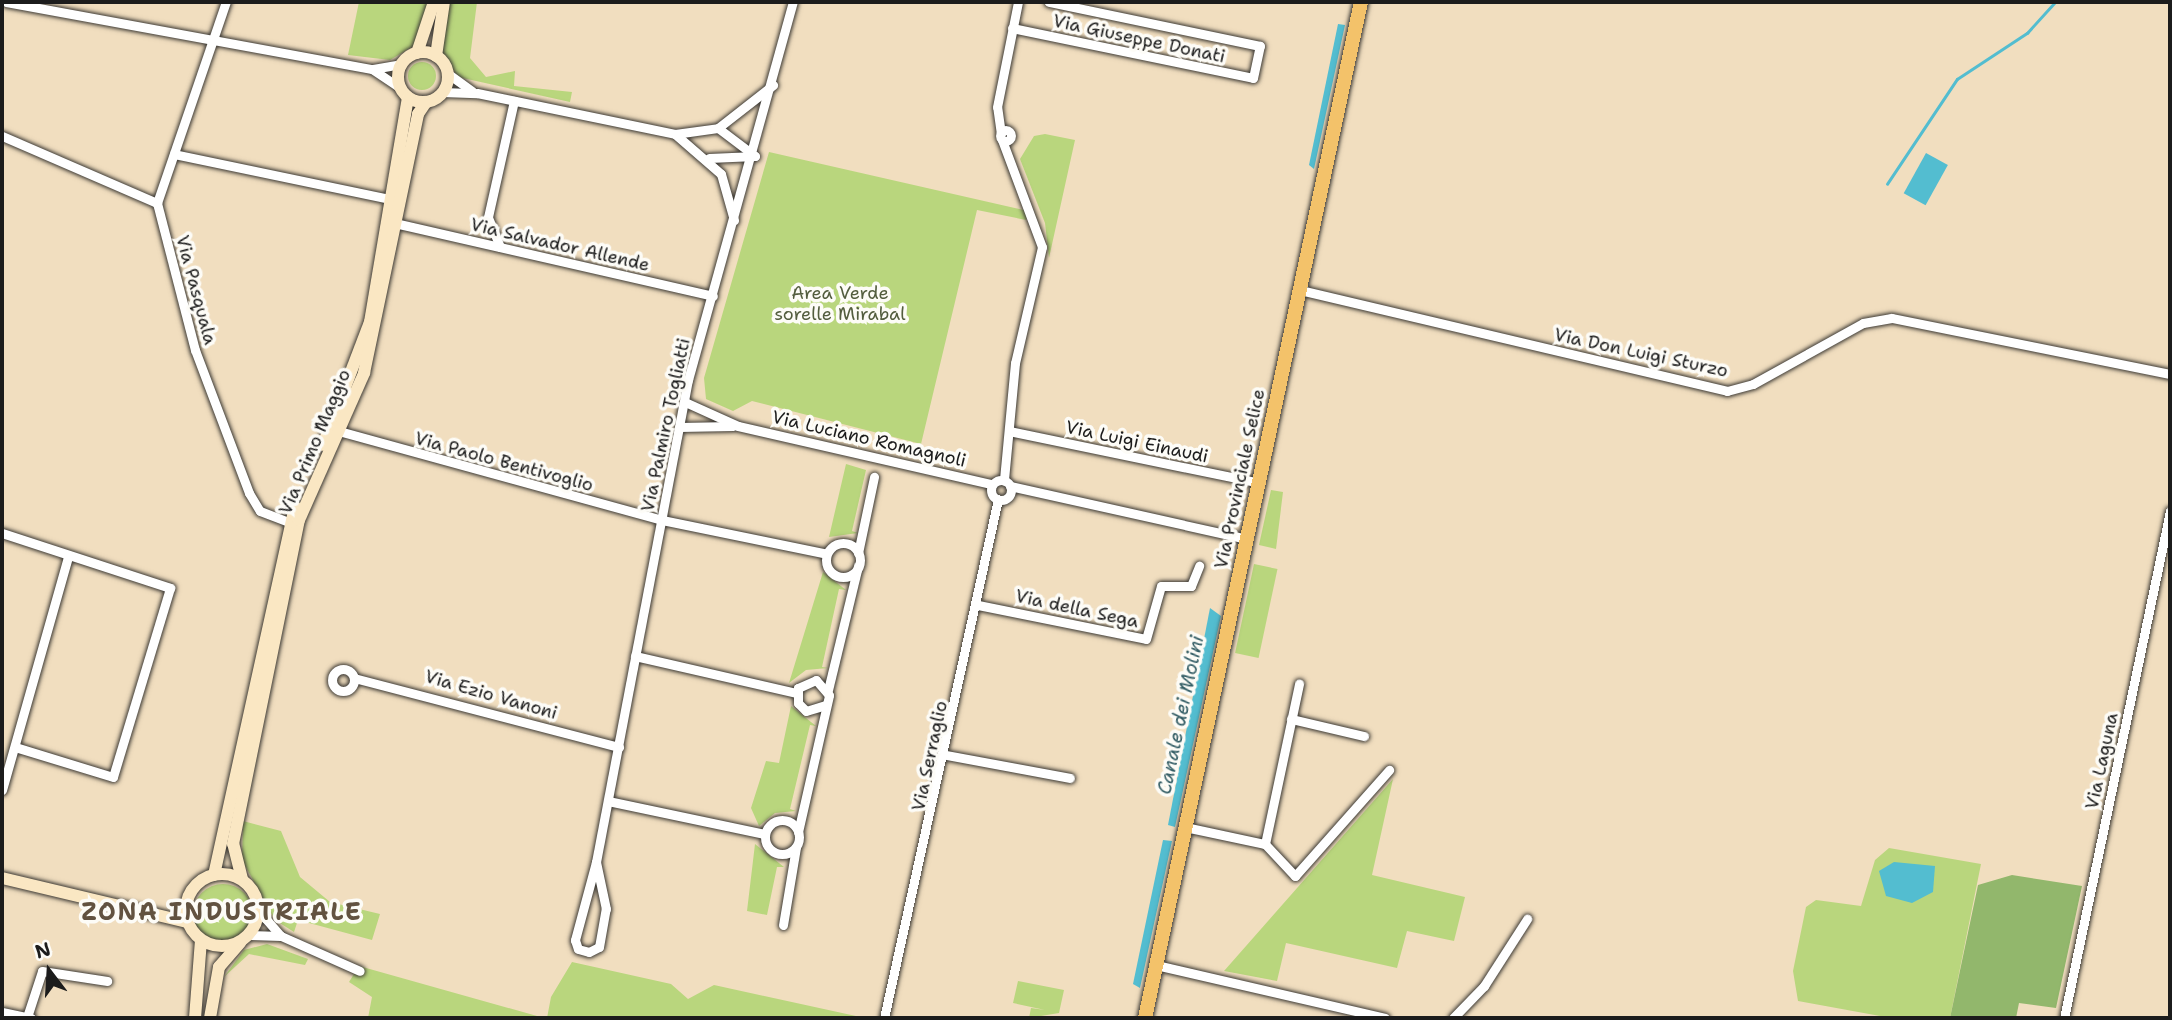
<!DOCTYPE html>
<style>
body{margin:0}
#map{position:relative;width:2172px;height:1020px;overflow:hidden;background:#f1debf;font-family:"Shantell Sans",sans-serif}
div>[style]{position:absolute}
.green>*{inset:0;background:#b9d67d;transform-origin:0 0}
.round{border-radius:50%}
.forest>*{inset:0;background:#92b76c}
.water>*{inset:0;background:#53bdd0;transform-origin:0 0}
.stream>*{height:2.5px;margin:-1.25px;padding:0 1.25px;transform-origin:1.25px;border-radius:1.25px;background:#53bdd0}
.roads{filter:drop-shadow(0 0 2px #3c3934) drop-shadow(0 0 2px #3c3934)}
.street>*{height:9px;margin:-4.5px;padding:0 4.5px;transform-origin:4.5px;border-radius:4.5px;background:#fff}
.street>.ring{margin:-4.5px;padding:0;box-sizing:content-box;background:none;border:9px solid #fff;border-radius:50%}
.secondary>*{height:12px;margin:-6px;padding:0 6px;transform-origin:6px;border-radius:6px;background:#fae7c3}
.secondary>.ring{margin:-6px;padding:0;box-sizing:content-box;background:none;border:12px solid #fae7c3;border-radius:50%}
.primary>*{height:14px;margin:-7px;padding:0 7px;transform-origin:7px;border-radius:7px;background:#f3c26a}
span{translate:-50% -50%;white-space:nowrap;text-align:center;line-height:1.15;-webkit-text-stroke:7px #fdfcf7;paint-order:stroke}
.street-label{font-size:18px;color:#1c1c1c}
.park-label{font-size:18px;color:#535d3e}
.water-label{font-size:19px;color:#325c64;font-style:italic}
.district-label{font-size:24px;color:#625240;font-weight:700;letter-spacing:2px}
.frame{position:absolute;inset:0;border:4px solid #1c1c1c;pointer-events:none}
.north{position:absolute;left:14px;top:936px;width:70px;height:70px;-webkit-text-stroke:5px #fdfcf7;paint-order:stroke;rotate:343deg;font-size:19px;font-weight:700;line-height:28px;text-align:center;color:#1c1c1c}
.north::after{content:'';display:block;margin:auto;width:24px;height:32px;background:#1c1c1c;clip-path:polygon(50% 0,100% 100%,50% 72%,0 100%)}
</style>
<div id="map">
<div class="green">
<div style="clip-path:polygon(359px 2px,429px 2px,422px 41px,390px 60px,348px 55px)"></div>
<div style="clip-path:polygon(448px 2px,477px 2px,470px 58px,486px 77px,515px 71px,514px 86px,572px 92px,570px 102px,458px 77px,442px 55px)"></div>
<div class="round" style="left:408px;top:62px;width:28px;height:28px"></div>
<div style="clip-path:polygon(1045px 134px,1075px 140px,1049px 258px,1045px 223px,1020px 159px,1034px 136px)"></div>
<div style="clip-path:polygon(769px 152px,1028px 211px,1026px 220px,977px 210px,921px 444px,752px 401px,733px 411px,706px 399px,704px 378px)"></div>
<div style="clip-path:polygon(846px 464px,866px 470px,852px 531px,858px 533px,829px 537px)"></div>
<div style="clip-path:polygon(1271px 490px,1283px 492px,1276px 549px,1259px 545px)"></div>
<div style="left:1254px;top:564px;width:24px;height:91px;rotate:12deg"></div>
<div style="clip-path:polygon(823px 572px,846px 590px,839px 589px,822px 667px,828px 668px,806px 670px,789px 683px)"></div>
<div style="clip-path:polygon(791px 706px,816px 726px,810px 725px,790px 809px,796px 811px,775px 813px,759px 826px,751px 808px,766px 761px,779px 763px)"></div>
<div style="clip-path:polygon(1393px 779px,1372px 875px,1465px 897px,1454px 941px,1407px 931px,1397px 968px,1286px 943px,1277px 981px,1224px 971px)"></div>
<div style="clip-path:polygon(243px 821px,281px 831px,300px 877px,330px 902px,380px 914px,372px 940px,298px 920px,294px 932px,275px 920px,242px 860px)"></div>
<div style="clip-path:polygon(755px 844px,784px 867px,777px 867px,767px 915px,747px 911px)"></div>
<div style="clip-path:polygon(1889px 848px,1981px 864px,1950px 1018px,1891px 1018px,1798px 1001px,1793px 971px,1806px 907px,1816px 900px,1861px 906px,1875px 860px)"></div>
<div class="round" style="left:193px;top:884px;width:60px;height:60px"></div>
<div style="clip-path:polygon(267px 944px,308px 959px,305px 965px,249px 954px,224px 977px,244px 950px)"></div>
<div style="clip-path:polygon(572px 962px,671px 984px,688px 999px,714px 985px,865px 1018px,547px 1018px,551px 997px)"></div>
<div style="clip-path:polygon(359px 966px,537px 1016px,538px 1018px,368px 1018px,372px 997px,349px 982px)"></div>
<div style="clip-path:polygon(1018px 981px,1064px 990px,1059px 1013px,1029px 1018px,1031px 1008px,1045px 1010px,1013px 1003px)"></div>
</div>
<div class="forest">
<div style="clip-path:polygon(2012px 875px,2082px 886px,2056px 1008px,2019px 1003px,2016px 1018px,1950px 1018px,1978px 885px)"></div>
</div>
<div class="water">
<div style="clip-path:polygon(1338px 24px,1345px 25px,1314px 169px,1309px 165px)"></div>
<div style="left:1926px;top:153px;width:25px;height:46px;rotate:29deg"></div>
<div style="clip-path:polygon(1210px 608px,1221px 616px,1175px 827px,1168px 825px)"></div>
<div style="clip-path:polygon(1163px 840px,1172px 841px,1140px 988px,1133px 984px)"></div>
<div style="clip-path:polygon(1894px 862px,1935px 866px,1933px 892px,1912px 903px,1886px 896px,1879px 871px)"></div>
</div>
<div class="stream">
<div style="left:1887px;top:184px;width:126px;rotate:-56.3deg"></div>
<div style="left:1957px;top:79px;width:84px;rotate:-33.3deg"></div>
<div style="left:2027px;top:33px;width:42px;rotate:-47.9deg"></div>
</div>
<div class="roads">
<div class="street">
<div style="left:6px;top:2px;width:372px;rotate:10.4deg"></div>
<div style="left:372px;top:69px;width:32px;rotate:34deg"></div>
<div style="left:1012px;top:28px;width:246px;rotate:11.7deg"></div>
<div style="left:1253px;top:78px;width:33px;rotate:-78deg"></div>
<div style="left:1260px;top:46px;width:216px;rotate:-168.2deg"></div>
<div style="left:373px;top:69px;width:28px;rotate:-10deg"></div>
<div style="left:447px;top:73px;width:31px;rotate:36deg"></div>
<div style="left:442px;top:92px;width:35px;rotate:2deg"></div>
<div style="left:477px;top:93px;width:202px;rotate:11.7deg"></div>
<div style="left:675px;top:134px;width:43px;rotate:-7.9deg"></div>
<div style="left:718px;top:128px;width:70px;rotate:-38deg"></div>
<div class="ring" style="left:1000.5px;top:130.5px;width:2px;height:2px"></div>
<div style="left:675px;top:134px;width:61px;rotate:41deg"></div>
<div style="left:721px;top:174px;width:48px;rotate:74.2deg"></div>
<div style="left:1001px;top:134px;width:27px;rotate:-98deg"></div>
<div style="left:997px;top:107px;width:107px;rotate:-78.7deg"></div>
<div style="left:2px;top:136px;width:169px;rotate:23.4deg"></div>
<div style="left:157px;top:203px;width:152px;rotate:75.5deg"></div>
<div style="left:195px;top:350px;width:153px;rotate:69.3deg"></div>
<div style="left:249px;top:493px;width:21px;rotate:59deg"></div>
<div style="left:260px;top:511px;width:31px;rotate:21deg"></div>
<div style="left:1002px;top:140px;width:114px;rotate:69.5deg"></div>
<div style="left:1042px;top:247px;width:119px;rotate:103.1deg"></div>
<div style="left:1015px;top:363px;width:118px;rotate:95.4deg"></div>
<div style="left:174px;top:154px;width:225px;rotate:11.8deg"></div>
<div style="left:709px;top:158px;width:46px;rotate:-2.5deg"></div>
<div style="left:755px;top:156px;width:46px;rotate:-142.9deg"></div>
<div style="left:157px;top:203px;width:213px;rotate:-71.1deg"></div>
<div style="left:399px;top:224px;width:322px;rotate:12.9deg"></div>
<div style="left:500px;top:247px;width:32px;rotate:-112deg"></div>
<div style="left:488px;top:217px;width:119px;rotate:-77.4deg"></div>
<div style="left:1300px;top:290px;width:439px;rotate:13.3deg"></div>
<div style="left:1727px;top:391px;width:27px;rotate:-15deg"></div>
<div style="left:1753px;top:384px;width:126px;rotate:-29deg"></div>
<div style="left:1863px;top:323px;width:29px;rotate:-10deg"></div>
<div style="left:1892px;top:318px;width:284px;rotate:11.4deg"></div>
<div style="left:685px;top:402px;width:58px;rotate:24.4deg"></div>
<div style="left:738px;top:426px;width:261px;rotate:12.9deg"></div>
<div style="left:679px;top:427px;width:54px;rotate:-1.1deg"></div>
<div style="left:339px;top:431px;width:335px;rotate:15.4deg"></div>
<div style="left:662px;top:520px;width:168px;rotate:11.6deg"></div>
<div style="left:1009px;top:431px;width:255px;rotate:11.7deg"></div>
<div class="ring" style="left:991px;top:480px;width:11px;height:11px"></div>
<div style="left:1010px;top:486px;width:243px;rotate:12.6deg"></div>
<div style="left:2px;top:533px;width:177px;rotate:18.1deg"></div>
<div style="left:170px;top:588px;width:197px;rotate:106.8deg"></div>
<div style="left:113px;top:777px;width:102px;rotate:-163deg"></div>
<div class="ring" style="left:826px;top:543px;width:25px;height:25px"></div>
<div style="left:858px;top:553px;width:78px;rotate:-78.1deg"></div>
<div style="left:978px;top:605px;width:171px;rotate:11.4deg"></div>
<div style="left:1146px;top:639px;width:55px;rotate:-74.2deg"></div>
<div style="left:1161px;top:586px;width:30px"></div>
<div style="left:1191px;top:586px;width:22px;rotate:-68deg"></div>
<div style="left:635px;top:656px;width:165px;rotate:12.9deg"></div>
<div class="ring" style="left:332px;top:669px;width:13px;height:13px"></div>
<div style="left:354px;top:678px;width:274px;rotate:14.6deg"></div>
<div style="left:828px;top:690px;width:128px;rotate:-76.4deg"></div>
<div style="left:1291px;top:719px;width:75px;rotate:13.1deg"></div>
<div style="left:946px;top:755px;width:126px;rotate:10.5deg"></div>
<div style="left:2px;top:790px;width:243px;rotate:-74.2deg"></div>
<div style="left:608px;top:801px;width:160px;rotate:11.9deg"></div>
<div class="ring" style="left:765px;top:820px;width:25px;height:25px"></div>
<div style="left:1185px;top:827px;width:82px;rotate:12deg"></div>
<div style="left:1265px;top:844px;width:44px;rotate:46.8deg"></div>
<div style="left:1295px;top:876px;width:142px;rotate:-48.4deg"></div>
<div style="left:798px;top:832px;width:140px;rotate:-77.2deg"></div>
<div style="left:829px;top:695px;width:20px;rotate:-131deg"></div>
<div style="left:816px;top:680px;width:20px;rotate:156deg"></div>
<div style="left:798px;top:688px;width:15px;rotate:90deg"></div>
<div style="left:798px;top:703px;width:11px;rotate:45deg"></div>
<div style="left:806px;top:711px;width:21px;rotate:-17deg"></div>
<div style="left:1265px;top:844px;width:164px;rotate:-78deg"></div>
<div style="left:596px;top:862px;width:81px;rotate:105.1deg"></div>
<div style="left:575px;top:940px;width:9px;rotate:72deg"></div>
<div style="left:578px;top:949px;width:11px;rotate:15deg"></div>
<div style="left:589px;top:952px;width:11px;rotate:-27deg"></div>
<div style="left:599px;top:947px;width:39px;rotate:-80deg"></div>
<div style="left:606px;top:909px;width:48px;rotate:-102deg"></div>
<div style="left:596px;top:862px;width:491px;rotate:-79.2deg"></div>
<div style="left:688px;top:380px;width:392px;rotate:-74.5deg"></div>
<div style="left:259px;top:911px;width:33px;rotate:49deg"></div>
<div style="left:783px;top:925px;width:79px;rotate:-80.5deg"></div>
<div style="left:250px;top:935px;width:31px;rotate:2deg"></div>
<div style="left:281px;top:936px;width:86px;rotate:23.9deg"></div>
<div style="left:1156px;top:965px;width:235px;rotate:13deg"></div>
<div style="left:2px;top:1012px;width:30px;rotate:12deg"></div>
<div style="left:27px;top:1017px;width:48px;rotate:-71.9deg"></div>
<div style="left:42px;top:971px;width:66px;rotate:8.7deg"></div>
<div style="left:884px;top:1018px;width:531px;rotate:-77.61deg"></div>
<div style="left:1453px;top:1018px;width:45px;rotate:-45.9deg"></div>
<div style="left:1484px;top:986px;width:80px;rotate:-57.3deg"></div>
<div style="left:2064px;top:1018px;width:518px;rotate:-78.19deg"></div>
</div>
<div class="secondary">
<div class="ring" style="left:398px;top:52px;width:38px;height:38px"></div>
<div style="left:417px;top:53px;width:54px;rotate:-71.6deg"></div>
<div style="left:436px;top:56px;width:55px;rotate:-81.6deg"></div>
<div style="left:323px;top:445px;width:132px;rotate:-69.1deg"></div>
<div style="left:370px;top:322px;width:227px;rotate:-80.4deg"></div>
<div class="ring" style="left:186px;top:874px;width:60px;height:60px"></div>
<div style="left:214px;top:875px;width:377px;rotate:-77.6deg"></div>
<div style="left:2px;top:878px;width:190px;rotate:13.4deg"></div>
<div style="left:242px;top:879px;width:36px;rotate:-104deg"></div>
<div style="left:233px;top:844px;width:331px;rotate:-78.5deg"></div>
<div style="left:299px;top:520px;width:161px;rotate:-66.1deg"></div>
<div style="left:364px;top:373px;width:265px;rotate:-78.2deg"></div>
<div style="left:418px;top:114px;width:14px;rotate:-56deg"></div>
<div style="left:195px;top:1018px;width:78px;rotate:-85.6deg"></div>
<div style="left:210px;top:1018px;width:52px;rotate:-80deg"></div>
<div style="left:219px;top:967px;width:32px;rotate:-49deg"></div>
</div>
<div class="primary">
<div style="left:1145px;top:1018px;width:1039px;rotate:-78deg"></div>
</div>
</div>
<div class="street-label">
<span style="left:1139px;top:39px;rotate:12deg">Via Giuseppe Donati</span>
<span style="left:560px;top:245px;rotate:13deg">Via Salvador Allende</span>
<span style="left:196px;top:290px;rotate:75deg">Via Pasquala</span>
<span style="left:1641px;top:353px;rotate:12deg">Via Don Luigi Sturzo</span>
<span style="left:666px;top:425px;rotate:-78deg">Via Palmiro Togliatti</span>
<span style="left:869px;top:439px;rotate:13deg">Via Luciano Romagnoli</span>
<span style="left:315px;top:442px;rotate:-67deg">Via Primo Maggio</span>
<span style="left:1137px;top:442px;rotate:12deg">Via Luigi Einaudi</span>
<span style="left:504px;top:462px;rotate:15deg">Via Paolo Bentivoglio</span>
<span style="left:1240px;top:479px;rotate:-78deg">Via Provinciale Selice</span>
<span style="left:1077px;top:609px;rotate:12deg">Via della Sega</span>
<span style="left:491px;top:695px;rotate:16deg">Via Ezio Vanoni</span>
<span style="left:930px;top:756px;rotate:-78deg">Via Serraglio</span>
<span style="left:2102px;top:761px;rotate:-78deg">Via Laguna</span>
</div>
<div class="park-label">
<span style="left:840px;top:304px">Area Verde<br>sorelle Mirabal</span>
</div>
<div class="water-label">
<span style="left:1181px;top:715px;rotate:-78deg">Canale dei Molini</span>
</div>
<div class="district-label">
<span style="left:222px;top:913px">ZONA INDUSTRIALE</span>
</div>
<div class="frame"></div>
<div class="north">N</div>
</div>
